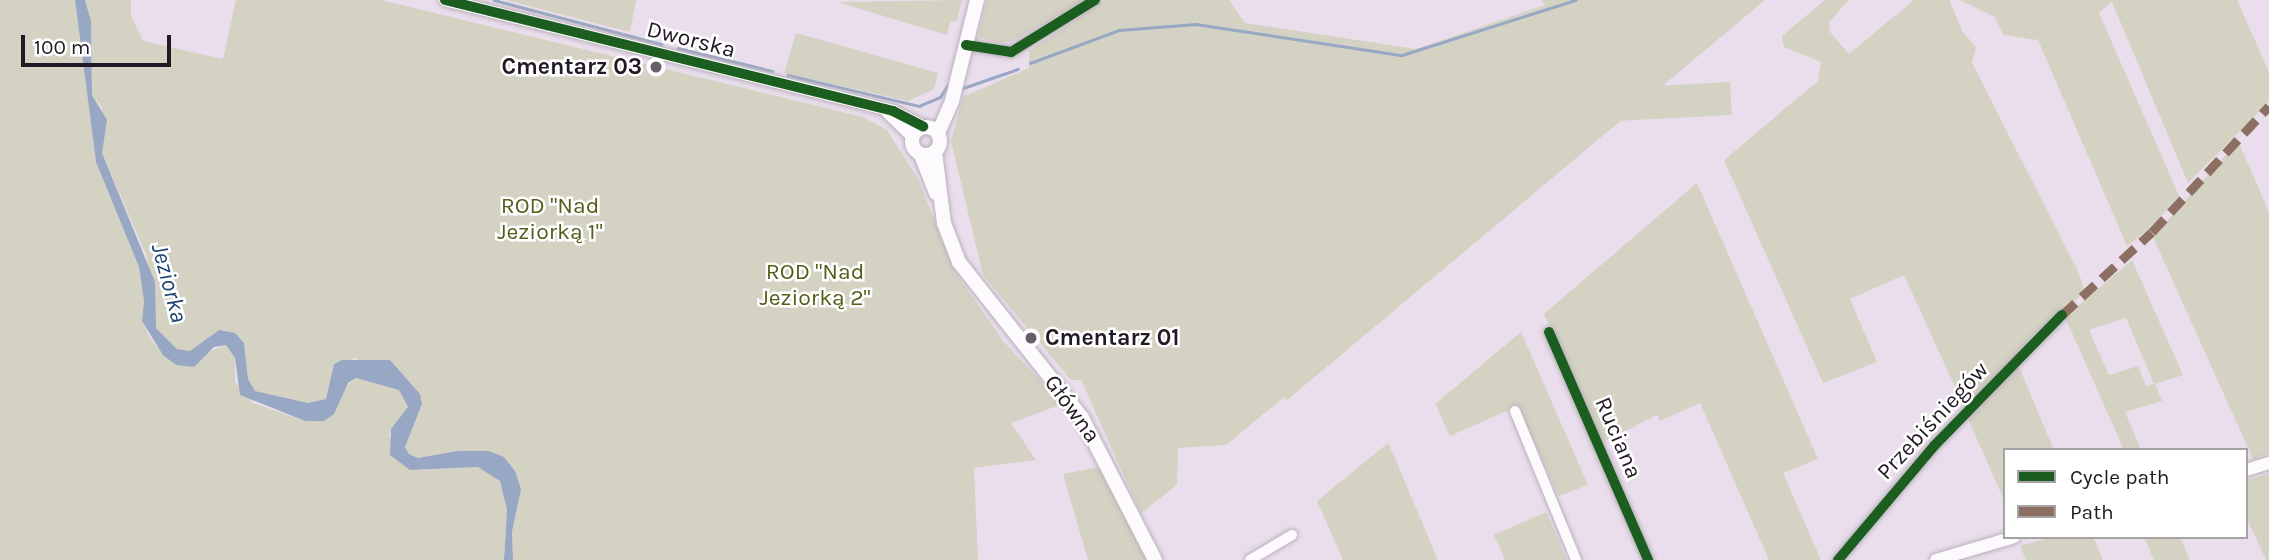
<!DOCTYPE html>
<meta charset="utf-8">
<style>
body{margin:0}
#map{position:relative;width:2269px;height:560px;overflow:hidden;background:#eadeec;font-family:Karla,sans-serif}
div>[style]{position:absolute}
.green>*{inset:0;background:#d4d2c3;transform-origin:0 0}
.water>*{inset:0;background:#98a7c3}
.stream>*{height:2.5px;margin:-1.25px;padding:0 1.25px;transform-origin:1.25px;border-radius:1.25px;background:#98a7c3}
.roads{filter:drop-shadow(0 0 2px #bab1bc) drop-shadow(0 0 2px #bab1bc)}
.minor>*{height:10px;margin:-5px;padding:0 5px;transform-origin:5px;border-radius:5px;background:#fcfafc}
.tertiary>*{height:12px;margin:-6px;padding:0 6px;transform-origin:6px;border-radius:6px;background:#fcfafc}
.secondary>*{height:14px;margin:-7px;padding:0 7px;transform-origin:7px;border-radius:7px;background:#fcfafc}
.secondary>.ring{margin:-7px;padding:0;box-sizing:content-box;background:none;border:14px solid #fcfafc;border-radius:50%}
.quiet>*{height:9px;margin-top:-4.5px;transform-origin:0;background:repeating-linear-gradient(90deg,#8d6e63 0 18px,transparent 0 27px)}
.cycleway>*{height:10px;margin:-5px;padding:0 5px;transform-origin:5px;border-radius:5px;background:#1b5e20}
.dots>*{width:19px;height:19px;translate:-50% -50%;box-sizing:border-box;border:4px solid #fff;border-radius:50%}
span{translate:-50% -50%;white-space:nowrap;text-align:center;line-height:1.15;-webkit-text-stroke:5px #fff;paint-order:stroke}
.street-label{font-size:23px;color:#211923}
.poi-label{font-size:23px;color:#211923;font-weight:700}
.right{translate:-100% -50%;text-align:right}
.left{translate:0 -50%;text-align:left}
.park-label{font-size:23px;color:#565d19}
.water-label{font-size:24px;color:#1d4372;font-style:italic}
.legend{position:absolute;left:2003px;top:448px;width:245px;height:91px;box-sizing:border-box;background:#fff;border:2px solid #a6a3a7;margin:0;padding:9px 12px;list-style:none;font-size:21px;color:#211923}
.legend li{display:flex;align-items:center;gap:14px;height:35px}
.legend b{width:35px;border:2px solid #a6a3a7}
.scale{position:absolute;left:21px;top:35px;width:150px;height:32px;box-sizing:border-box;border:4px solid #211923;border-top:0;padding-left:9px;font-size:21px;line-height:24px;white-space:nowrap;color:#211923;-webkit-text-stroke:5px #fff;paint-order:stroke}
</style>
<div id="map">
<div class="green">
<div style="clip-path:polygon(0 0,75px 0,96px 162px,139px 267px,144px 301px,142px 321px,151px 340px,176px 365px,226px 345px,235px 358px,235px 382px,253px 403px,305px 421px,356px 378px,399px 390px,408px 407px,388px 435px,421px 470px,478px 467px,500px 481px,507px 510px,504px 560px,0 560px)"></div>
<div style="clip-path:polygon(85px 0,131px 0,131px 16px,143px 41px,223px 59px,236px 0,381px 0,863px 117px,887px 130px,918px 179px,955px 272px,1004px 342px,1062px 404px,1011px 423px,1036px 460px,974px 468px,978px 560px,513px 560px,512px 532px,521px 489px,457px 451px,418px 458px,409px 454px,405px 447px,422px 404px,356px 358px,334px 364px,326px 399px,308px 403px,255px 391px,248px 379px,244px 343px,219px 330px,190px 351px,177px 349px,156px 328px,147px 257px,102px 153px,102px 108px,92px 95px,91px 21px)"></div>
<div style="clip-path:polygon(505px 0,636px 0,630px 32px)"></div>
<div style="clip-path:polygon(962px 0,957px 20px,950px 23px,947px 35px,837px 2px)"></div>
<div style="clip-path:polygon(987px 0,1084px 0,1013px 41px,1000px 43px,978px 37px)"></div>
<div style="clip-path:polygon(1105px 0,1229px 0,1245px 23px,1416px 49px,1545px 5px,1542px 0,1765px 0,1286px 401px,1284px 397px,1226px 445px,1178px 448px,1177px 485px,1141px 513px,1081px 380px,1071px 380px,983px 275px,951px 141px,963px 97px,1029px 68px,1029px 51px)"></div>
<div style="clip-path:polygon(1825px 0,1849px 0,1829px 22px,1830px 32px,1849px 54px,1914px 0,1949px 0,1963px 32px,1976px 47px,1972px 63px,2078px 271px,2085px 291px,1986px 392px,1964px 407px,1904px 275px,1850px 299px,1877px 362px,1823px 383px,1724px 160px,1818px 81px,1821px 62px,1784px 47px,1782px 36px)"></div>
<div style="clip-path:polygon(1960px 0,2237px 0,2269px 72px,2269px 102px,2188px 183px,2112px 2px,2099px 13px,2179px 196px,2149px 229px,2127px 246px,2038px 40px,2003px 35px,1995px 17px)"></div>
<div style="clip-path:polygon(796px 33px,938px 73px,934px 89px,908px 101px,784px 73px)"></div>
<div style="left:1730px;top:82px;width:33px;height:299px;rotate:87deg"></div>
<div style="clip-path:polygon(2238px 141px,2269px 212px,2269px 454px,2253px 459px,2153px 237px)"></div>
<div style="clip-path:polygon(1697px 183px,1818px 459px,1783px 473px,1821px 560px,1769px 560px,1700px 403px,1660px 421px,1657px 415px,1601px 443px,1544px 314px)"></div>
<div style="clip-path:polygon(evenodd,2132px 260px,2183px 375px,2155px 384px,2162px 401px,2125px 412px,2141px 450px,2124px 450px,2065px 317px,2132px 260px,2126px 318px,2154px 384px,2146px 386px,2138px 366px,2109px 375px,2089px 330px,2126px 318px)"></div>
<div style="clip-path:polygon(1521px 332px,1588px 485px,1559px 496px,1518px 406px,1450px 436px,1435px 404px)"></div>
<div style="clip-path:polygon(2019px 367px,2054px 450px,2005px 450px,2005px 502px,1968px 419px)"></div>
<div style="clip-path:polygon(1388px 443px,1394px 456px,1438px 560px,1343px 560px,1317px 501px)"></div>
<div style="clip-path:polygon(1099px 467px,1147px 560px,1088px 560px,1063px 474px)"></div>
<div style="clip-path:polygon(2269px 474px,2269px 560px,2266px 560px,2246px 517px,2246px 480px)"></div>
<div style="clip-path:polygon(1546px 512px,1567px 560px,1505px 560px,1494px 535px)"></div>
<div style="clip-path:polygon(2053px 537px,2093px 537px,2103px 560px,2026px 560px,2020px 546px)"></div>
<div style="clip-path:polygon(2144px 537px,2180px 537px,2190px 560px,2154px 560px)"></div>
</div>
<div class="water">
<div style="clip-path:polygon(75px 0,85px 0,91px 21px,92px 95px,107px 120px,102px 153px,155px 282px,156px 328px,177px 349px,190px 351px,219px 330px,235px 333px,244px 343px,248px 379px,255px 391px,308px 403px,326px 399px,334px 364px,342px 360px,390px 360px,420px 394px,422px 404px,405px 447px,409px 454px,418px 458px,457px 451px,489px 451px,504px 457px,515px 471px,521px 489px,512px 532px,513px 560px,504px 560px,507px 510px,500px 481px,478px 467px,410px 470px,390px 455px,391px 429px,408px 407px,399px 390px,356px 378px,348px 383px,334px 414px,324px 421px,305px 421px,240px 395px,235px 358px,226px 345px,214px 347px,194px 367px,176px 365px,163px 355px,142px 321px,144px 301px,139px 267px,96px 162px)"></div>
</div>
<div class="stream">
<div style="left:494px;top:0;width:173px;rotate:14.8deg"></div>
<div style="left:678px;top:48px;width:97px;rotate:13.7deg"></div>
<div style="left:1030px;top:63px;width:95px;rotate:-20.3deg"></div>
<div style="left:1119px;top:30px;width:77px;rotate:-4.5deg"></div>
<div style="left:1196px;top:24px;width:208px;rotate:8.6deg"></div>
<div style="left:1402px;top:55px;width:182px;rotate:-17.6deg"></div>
<div style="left:788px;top:75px;width:135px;rotate:13.3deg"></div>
<div style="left:919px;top:106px;width:23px;rotate:-23deg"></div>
<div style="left:940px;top:97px;width:14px;rotate:-56deg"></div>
<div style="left:963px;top:88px;width:58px;rotate:-19.1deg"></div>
</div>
<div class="roads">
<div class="minor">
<div style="left:966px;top:45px;width:46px;rotate:8.8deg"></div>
<div style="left:1011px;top:52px;width:99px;rotate:-31.8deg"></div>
<div style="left:1549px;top:332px;width:249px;rotate:66.5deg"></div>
<div style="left:1515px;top:411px;width:161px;rotate:67.7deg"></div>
<div style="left:1250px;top:560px;width:49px;rotate:-30.8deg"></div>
<div style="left:1838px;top:560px;width:149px;rotate:-49.9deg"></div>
<div style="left:1934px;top:446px;width:183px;rotate:-45.7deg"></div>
</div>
<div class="tertiary">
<div style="left:445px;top:0;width:462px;rotate:13.9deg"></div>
<div style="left:893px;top:111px;width:34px;rotate:27deg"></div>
<div style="left:887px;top:112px;width:35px;rotate:44deg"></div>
<div style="left:2246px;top:470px;width:24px;rotate:-17deg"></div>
<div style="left:1936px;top:560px;width:81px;rotate:-16.4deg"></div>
</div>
<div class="secondary">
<div class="ring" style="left:912px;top:127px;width:14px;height:14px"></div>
<div style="left:938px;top:133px;width:35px;rotate:-66deg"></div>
<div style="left:952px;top:101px;width:104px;rotate:-76.1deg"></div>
<div style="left:935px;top:152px;width:72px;rotate:82.8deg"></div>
<div style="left:944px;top:223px;width:42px;rotate:69deg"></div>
<div style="left:959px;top:262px;width:199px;rotate:51.7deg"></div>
<div style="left:1082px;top:418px;width:160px;rotate:62.8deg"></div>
<div style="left:921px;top:155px;width:41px;rotate:68.5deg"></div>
</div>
</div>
<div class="quiet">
<div style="left:2062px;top:315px;width:122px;rotate:-42.7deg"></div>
<div style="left:2152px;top:232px;width:172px;rotate:-47.1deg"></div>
</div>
<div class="cycleway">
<div style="left:445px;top:0;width:462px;rotate:13.9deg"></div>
<div style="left:893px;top:111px;width:34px;rotate:27deg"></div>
<div style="left:966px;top:45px;width:46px;rotate:8.8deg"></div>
<div style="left:1011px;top:52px;width:99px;rotate:-31.8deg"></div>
<div style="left:1549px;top:332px;width:249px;rotate:66.5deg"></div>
<div style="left:1838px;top:560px;width:149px;rotate:-49.9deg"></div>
<div style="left:1934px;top:446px;width:183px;rotate:-45.7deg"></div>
</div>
<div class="dots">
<div style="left:656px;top:67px;background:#675e69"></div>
<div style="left:1031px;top:338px;background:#675e69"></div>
</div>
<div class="street-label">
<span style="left:691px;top:40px;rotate:14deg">Dworska</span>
<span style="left:1072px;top:409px;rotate:54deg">Główna</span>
<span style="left:1933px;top:421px;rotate:-47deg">Przebiśniegów</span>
<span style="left:1618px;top:438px;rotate:67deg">Ruciana</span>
</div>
<div class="poi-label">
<span class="right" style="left:642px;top:67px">Cmentarz 03</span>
<span class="left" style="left:1045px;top:338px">Cmentarz 01</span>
</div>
<div class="park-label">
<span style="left:550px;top:219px">ROD "Nad<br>Jeziorką 1"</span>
<span style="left:815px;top:285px">ROD "Nad<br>Jeziorką 2"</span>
</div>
<div class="water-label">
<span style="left:169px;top:283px;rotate:75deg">Jeziorka</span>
</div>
<ul class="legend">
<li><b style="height:9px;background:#1b5e20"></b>Cycle path</li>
<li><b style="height:9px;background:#8d6e63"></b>Path</li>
</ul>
<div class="scale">100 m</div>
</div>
